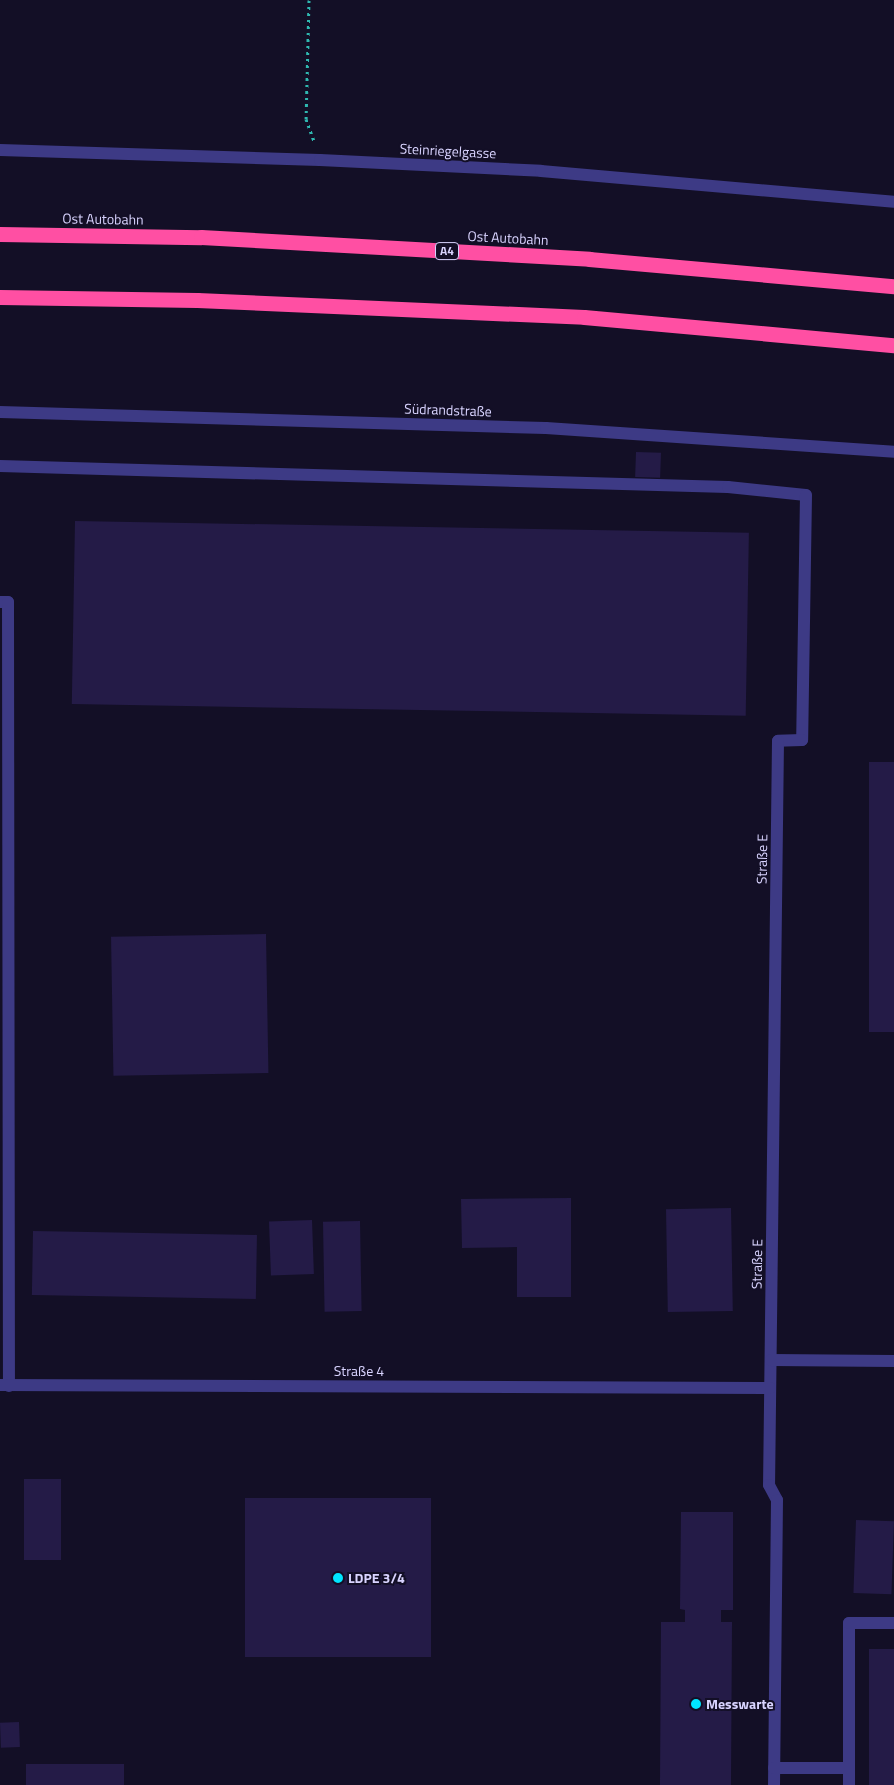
<!DOCTYPE html>
<meta charset="utf-8">
<style>
body{margin:0}
#map{position:relative;width:894px;height:1785px;overflow:hidden;background:#130f26;font-family:"Titillium Web",sans-serif}
div>[style]{position:absolute}
.building>*{inset:0;background:#241b47;transform-origin:0 0}
.path>*{height:3px;margin-top:-1.5px;transform-origin:0;background:repeating-linear-gradient(90deg,#2fb8b0 0 2.5px,transparent 0 6.5px)}
.minor>*{height:12px;margin:-6px;padding:0 6px;transform-origin:6px;border-radius:6px;background:#3d3a85}
.highway>*{height:15px;margin:-7.5px;padding:0 7.5px;transform-origin:7.5px;border-radius:7.5px;background:#ff4fa3}
.dots>*{width:14px;height:14px;translate:-50% -50%;box-sizing:border-box;border:2px solid #130f26;border-radius:50%}
span{translate:-50% -50%;white-space:nowrap;text-align:center;line-height:1.15;-webkit-text-stroke:4px #130f26;paint-order:stroke}
.shield-label span{padding:1px 4px;background:#130f26;border:1px solid;border-radius:4px;-webkit-text-stroke-width:0}
.shield-label{font-size:12px;color:#d9d4ff;font-weight:700}
.street-label{font-size:14px;color:#d9d4ff}
.poi-label{font-size:14px;color:#d9d4ff;font-weight:700}
.left{translate:0 -50%;text-align:left}
</style>
<div id="map">
<div class="building">
<div style="left:636px;top:452px;width:25px;height:25px;rotate:2deg"></div>
<div style="left:75px;top:521px;width:674px;height:183px;rotate:1deg"></div>
<div style="left:869px;top:762px;width:25px;height:270px"></div>
<div style="left:266px;top:934px;width:139px;height:155px;rotate:89deg"></div>
<div style="clip-path:polygon(571px 1198px,571px 1297px,517px 1297px,517px 1247px,462px 1248px,461px 1199px)"></div>
<div style="left:731px;top:1208px;width:103px;height:65px;rotate:89deg"></div>
<div style="left:312px;top:1220px;width:54px;height:43px;rotate:88deg"></div>
<div style="left:360px;top:1221px;width:90px;height:37px;rotate:89deg"></div>
<div style="left:33px;top:1231px;width:224px;height:64px;rotate:1deg"></div>
<div style="left:24px;top:1479px;width:37px;height:81px"></div>
<div style="left:431px;top:1498px;width:159px;height:186px;rotate:90deg"></div>
<div style="clip-path:polygon(681px 1512px,733px 1512px,733px 1610px,721px 1610px,721px 1622px,732px 1622px,731px 1785px,660px 1785px,661px 1622px,685px 1622px,685px 1610px,680px 1609px)"></div>
<div style="left:856px;top:1520px;width:38px;height:73px;rotate:2deg"></div>
<div style="left:869px;top:1649px;width:25px;height:136px"></div>
<div style="left:19px;top:1722px;width:25px;height:19px;rotate:88deg"></div>
<div style="left:26px;top:1764px;width:98px;height:21px"></div>
</div>
<div class="path">
<div style="left:309px;top:0;width:119px;rotate:91.4deg"></div>
<div style="left:306px;top:119px;width:23px;rotate:70deg"></div>
</div>
<div class="minor">
<div style="left:0;top:150px;width:320px;rotate:1.8deg"></div>
<div style="left:320px;top:160px;width:221px;rotate:2.8deg"></div>
<div style="left:541px;top:171px;width:354px;rotate:5deg"></div>
<div style="left:0;top:412px;width:546px;rotate:1.68deg"></div>
<div style="left:546px;top:428px;width:349px;rotate:3.9deg"></div>
<div style="left:0;top:466px;width:728px;rotate:1.65deg"></div>
<div style="left:728px;top:487px;width:78px;rotate:5.9deg"></div>
<div style="left:806px;top:495px;width:245px;rotate:90.9deg"></div>
<div style="left:802px;top:740px;width:24px;rotate:178deg"></div>
<div style="left:778px;top:741px;width:744px;rotate:90.69deg"></div>
<div style="left:769px;top:1485px;width:17px;rotate:62deg"></div>
<div style="left:777px;top:1500px;width:285px;rotate:90.6deg"></div>
<div style="left:0;top:602px;width:8px"></div>
<div style="left:8px;top:602px;width:784px;rotate:89.93deg"></div>
<div style="left:771px;top:1360px;width:123px;rotate:0.5deg"></div>
<div style="left:0;top:1385px;width:770px;rotate:0.22deg"></div>
<div style="left:774px;top:1768px;width:75px"></div>
<div style="left:849px;top:1785px;width:162px;rotate:-90deg"></div>
<div style="left:849px;top:1623px;width:45px"></div>
</div>
<div class="highway">
<div style="left:0;top:234px;width:201px;rotate:0.9deg"></div>
<div style="left:201px;top:237px;width:389px;rotate:3.2deg"></div>
<div style="left:589px;top:259px;width:306px;rotate:5.1deg"></div>
<div style="left:0;top:297px;width:197px;rotate:0.9deg"></div>
<div style="left:197px;top:300px;width:387px;rotate:2.5deg"></div>
<div style="left:584px;top:317px;width:311px;rotate:5.2deg"></div>
</div>
<div class="dots">
<div style="left:338px;top:1578px;background:#00e5ff"></div>
<div style="left:696px;top:1704px;background:#00e5ff"></div>
</div>
<div class="shield-label">
<span style="left:447px;top:251px">A4</span>
</div>
<div class="street-label">
<span style="left:448px;top:151px;rotate:3deg">Steinriegelgasse</span>
<span style="left:103px;top:219px;rotate:1deg">Ost Autobahn</span>
<span style="left:508px;top:238px;rotate:3deg">Ost Autobahn</span>
<span style="left:448px;top:410px;rotate:2deg">Südrandstraße</span>
<span style="left:762px;top:859px;rotate:-89deg">Straße E</span>
<span style="left:757px;top:1264px;rotate:-89deg">Straße E</span>
<span style="left:359px;top:1371px">Straße 4</span>
</div>
<div class="poi-label">
<span class="left" style="left:348px;top:1578px">LDPE 3/4</span>
<span class="left" style="left:706px;top:1704px">Messwarte</span>
</div>
</div>
